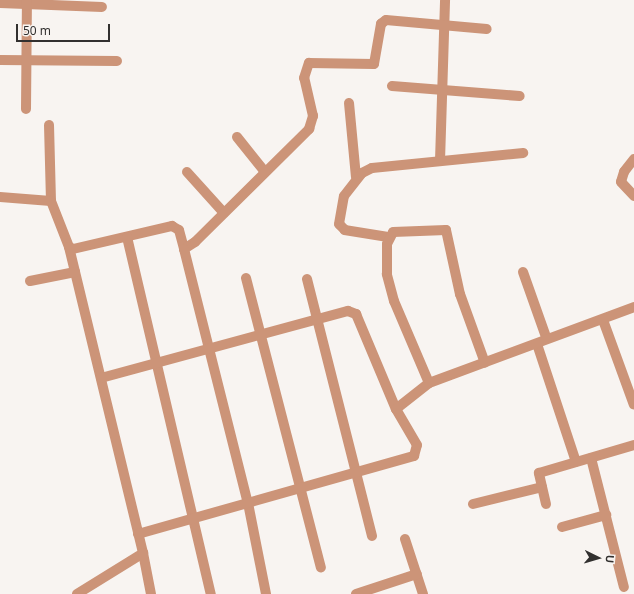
<!DOCTYPE html>
<style>
body{margin:0}
#map{position:relative;width:634px;height:594px;overflow:hidden;background:#f8f4f1;font-family:"Noto Sans",sans-serif}
div>[style]{position:absolute}
.minor>*{height:10px;margin:-5px;padding:0 5px;transform-origin:5px;border-radius:5px;background:#cc9478}
span{translate:-50% -50%;white-space:nowrap;text-align:center;line-height:1.15;-webkit-text-stroke:3px #f8f4f1;paint-order:stroke}
.north{position:absolute;left:578px;top:538px;width:40px;height:40px;-webkit-text-stroke:3px #f8f4f1;paint-order:stroke;rotate:95deg;font-size:11px;font-weight:700;line-height:16px;text-align:center;color:#32302f}
.north::after{content:'';display:block;margin:auto;width:14px;height:18px;background:#32302f;clip-path:polygon(50% 0,100% 100%,50% 72%,0 100%)}
.scale{position:absolute;left:16px;top:24px;width:94px;height:18px;box-sizing:border-box;border:2px solid #32302f;border-top:0;padding-left:5px;font-size:12px;line-height:14px;white-space:nowrap;color:#32302f;-webkit-text-stroke:3px #f8f4f1;paint-order:stroke}
</style>
<div id="map">
<div class="minor">
<div style="left:0;top:3px;width:102px;rotate:2.2deg"></div>
<div style="left:0;top:60px;width:117px;rotate:0.5deg"></div>
<div style="left:392px;top:86px;width:128px;rotate:4.5deg"></div>
<div style="left:349px;top:103px;width:74px;rotate:84.6deg"></div>
<div style="left:26px;top:109px;width:109px;rotate:-89.5deg"></div>
<div style="left:49px;top:125px;width:76px;rotate:88.5deg"></div>
<div style="left:237px;top:137px;width:45px;rotate:51.3deg"></div>
<div style="left:634px;top:159px;width:16px;rotate:128deg"></div>
<div style="left:624px;top:172px;width:10px;rotate:107deg"></div>
<div style="left:621px;top:182px;width:19px;rotate:47deg"></div>
<div style="left:440px;top:161px;width:161px;rotate:-88.2deg"></div>
<div style="left:187px;top:172px;width:55px;rotate:47.9deg"></div>
<div style="left:0;top:197px;width:51px;rotate:4.5deg"></div>
<div style="left:51px;top:201px;width:49px;rotate:68.6deg"></div>
<div style="left:69px;top:247px;width:4px;rotate:27deg"></div>
<div style="left:73px;top:249px;width:102px;rotate:-13.1deg"></div>
<div style="left:172px;top:226px;width:8px;rotate:30deg"></div>
<div style="left:179px;top:230px;width:20px;rotate:75deg"></div>
<div style="left:184px;top:249px;width:13px;rotate:-32deg"></div>
<div style="left:195px;top:242px;width:161px;rotate:-44.7deg"></div>
<div style="left:309px;top:129px;width:14px;rotate:-73deg"></div>
<div style="left:313px;top:116px;width:39px;rotate:-103deg"></div>
<div style="left:304px;top:78px;width:16px;rotate:-72deg"></div>
<div style="left:309px;top:63px;width:65px;rotate:0.9deg"></div>
<div style="left:374px;top:64px;width:41px;rotate:-80.1deg"></div>
<div style="left:381px;top:24px;width:6px;rotate:-39deg"></div>
<div style="left:386px;top:20px;width:101px;rotate:5.1deg"></div>
<div style="left:127px;top:237px;width:367px;rotate:76.8deg"></div>
<div style="left:388px;top:237px;width:44px;rotate:-170.8deg"></div>
<div style="left:345px;top:230px;width:8px;rotate:-135deg"></div>
<div style="left:339px;top:224px;width:28px;rotate:-80deg"></div>
<div style="left:344px;top:196px;width:29px;rotate:-52deg"></div>
<div style="left:362px;top:173px;width:11px;rotate:-27deg"></div>
<div style="left:372px;top:168px;width:152px;rotate:-5.7deg"></div>
<div style="left:69px;top:247px;width:315px;rotate:76.4deg"></div>
<div style="left:184px;top:249px;width:262px;rotate:75.9deg"></div>
<div style="left:248px;top:503px;width:93px;rotate:78.8deg"></div>
<div style="left:523px;top:272px;width:69px;rotate:70.5deg"></div>
<div style="left:246px;top:278px;width:299px;rotate:75.5deg"></div>
<div style="left:307px;top:279px;width:265px;rotate:75.8deg"></div>
<div style="left:30px;top:281px;width:46px;rotate:-11.3deg"></div>
<div style="left:603px;top:320px;width:90px;rotate:70deg"></div>
<div style="left:537px;top:344px;width:124px;rotate:71.7deg"></div>
<div style="left:101px;top:378px;width:256px;rotate:-15.2deg"></div>
<div style="left:348px;top:311px;width:9px;rotate:21deg"></div>
<div style="left:356px;top:314px;width:103px;rotate:67.2deg"></div>
<div style="left:429px;top:383px;width:89px;rotate:-113.1deg"></div>
<div style="left:394px;top:301px;width:28px;rotate:-105deg"></div>
<div style="left:387px;top:274px;width:30px;rotate:-90deg"></div>
<div style="left:387px;top:244px;width:13px;rotate:-63deg"></div>
<div style="left:393px;top:232px;width:53px;rotate:-2.2deg"></div>
<div style="left:446px;top:230px;width:66px;rotate:77.7deg"></div>
<div style="left:460px;top:294px;width:73px;rotate:70.1deg"></div>
<div style="left:591px;top:458px;width:133px;rotate:75.7deg"></div>
<div style="left:473px;top:504px;width:71px;rotate:-13.8deg"></div>
<div style="left:546px;top:504px;width:32px;rotate:-103deg"></div>
<div style="left:539px;top:473px;width:99px;rotate:-16.4deg"></div>
<div style="left:562px;top:527px;width:46px;rotate:-15.3deg"></div>
<div style="left:138px;top:534px;width:287px;rotate:-15.8deg"></div>
<div style="left:414px;top:456px;width:11px;rotate:-75deg"></div>
<div style="left:417px;top:445px;width:42px;rotate:-120.3deg"></div>
<div style="left:396px;top:409px;width:42px;rotate:-38.2deg"></div>
<div style="left:429px;top:383px;width:219px;rotate:-20.3deg"></div>
<div style="left:405px;top:539px;width:58px;rotate:71.9deg"></div>
<div style="left:77px;top:594px;width:78px;rotate:-31.8deg"></div>
<div style="left:143px;top:553px;width:42px;rotate:79deg"></div>
<div style="left:356px;top:594px;width:64px;rotate:-18.2deg"></div>
</div>
<div class="north">U</div>
<div class="scale">50 m</div>
</div>
